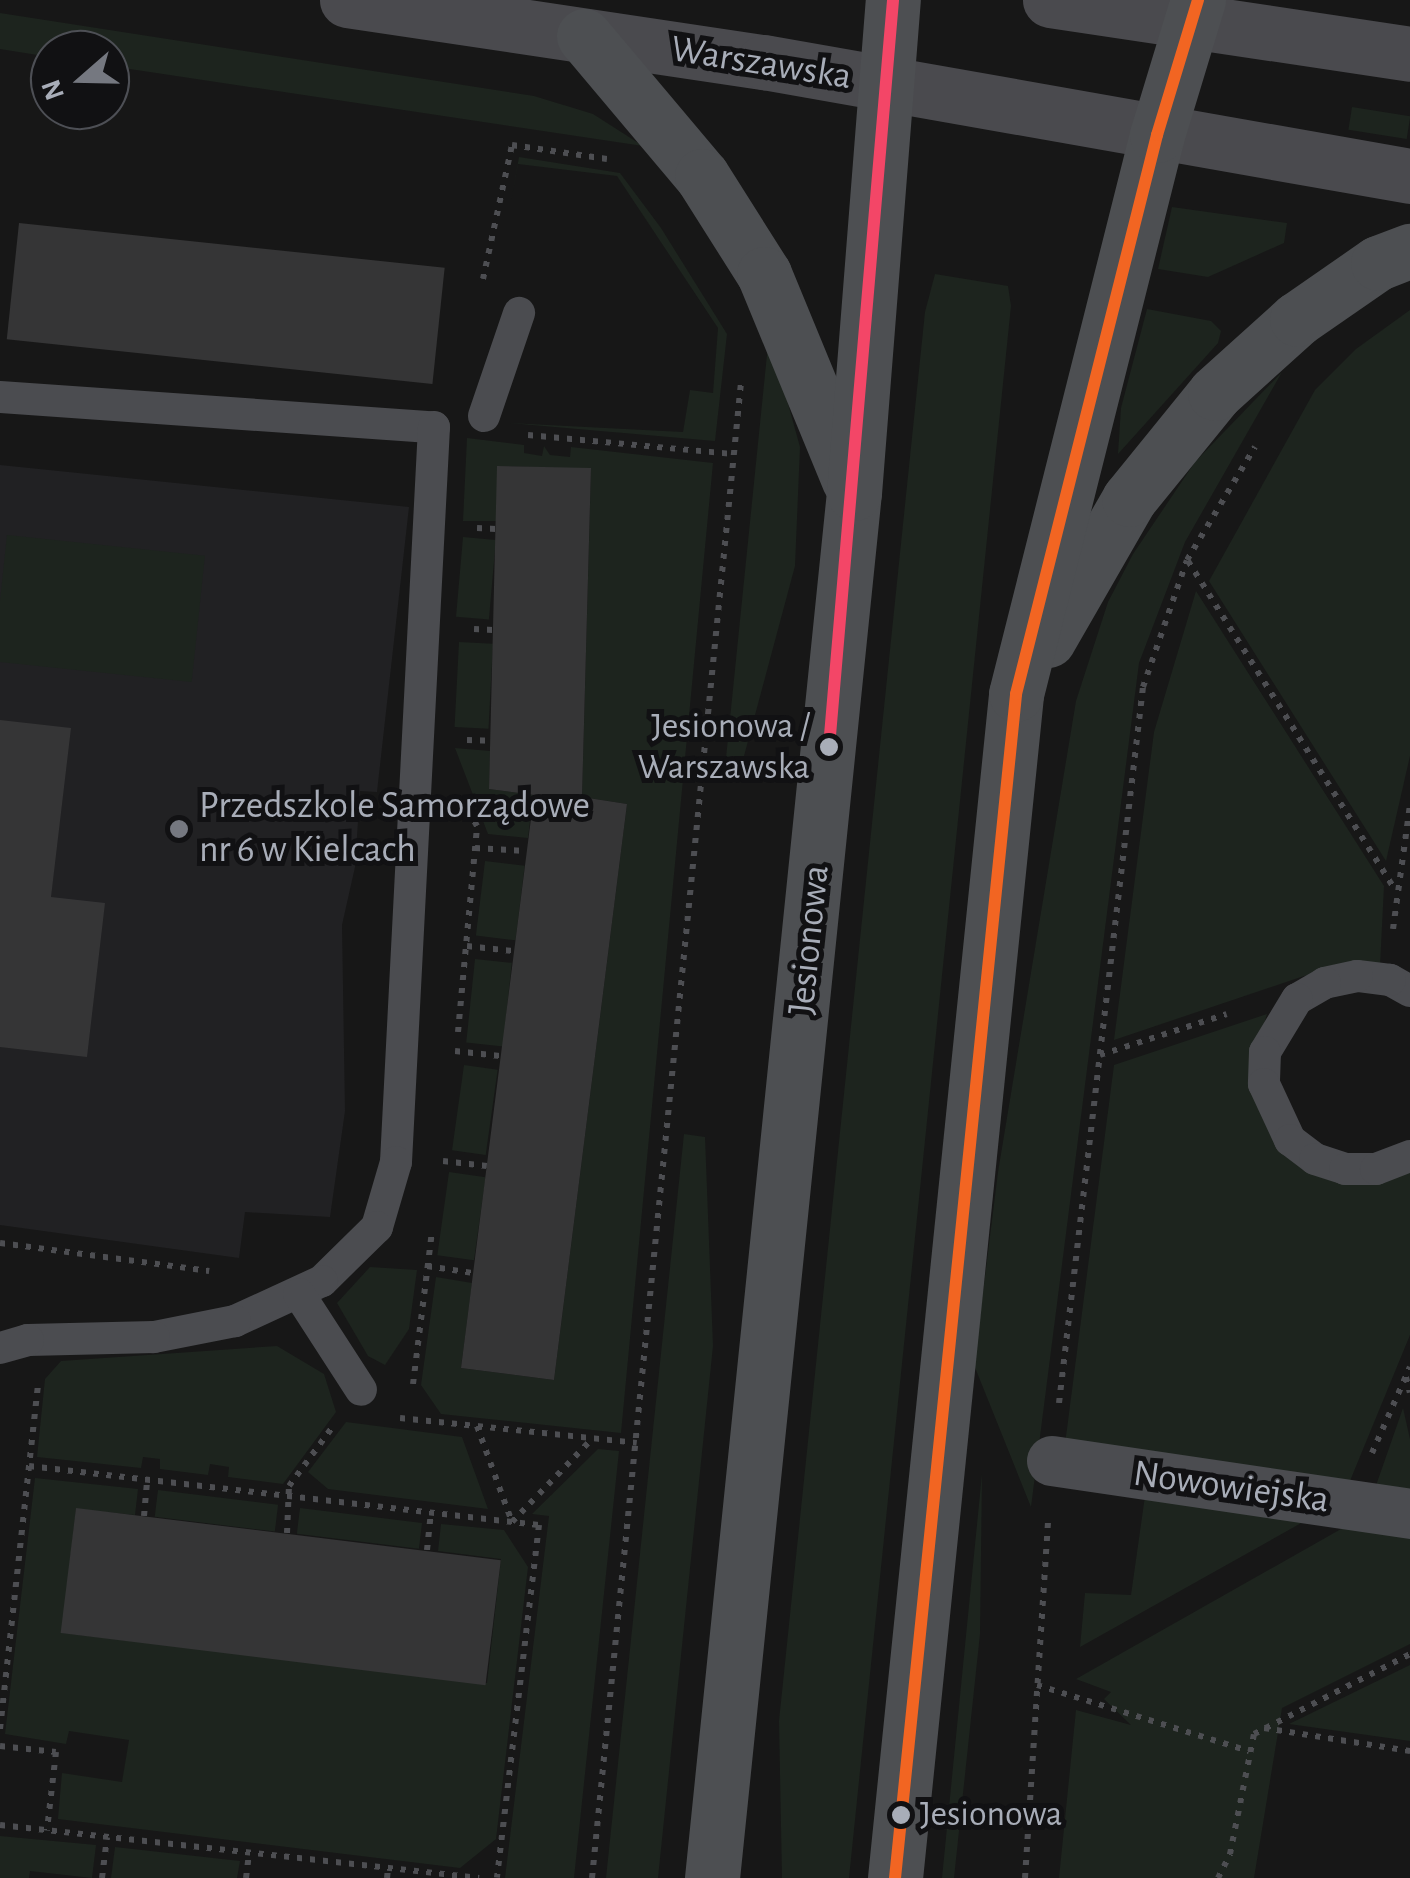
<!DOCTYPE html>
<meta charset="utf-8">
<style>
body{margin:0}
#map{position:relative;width:1410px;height:1878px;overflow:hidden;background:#171717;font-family:"Alegreya Sans",sans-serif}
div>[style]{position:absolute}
.built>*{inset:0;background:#212123}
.green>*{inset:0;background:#1d241e;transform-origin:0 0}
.building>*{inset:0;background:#353536;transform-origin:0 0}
.path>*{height:6px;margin-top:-3px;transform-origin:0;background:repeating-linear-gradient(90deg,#4d4e52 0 5px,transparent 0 13px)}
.service>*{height:32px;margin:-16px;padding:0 16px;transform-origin:16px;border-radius:16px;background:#4b4c50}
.pedestrian>*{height:50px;margin:-25px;padding:0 25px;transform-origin:25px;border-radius:25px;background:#4b4c50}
.secondary>*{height:55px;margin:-27.5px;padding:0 27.5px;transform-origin:27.5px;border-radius:27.5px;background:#4a4a4e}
.primary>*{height:55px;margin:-27.5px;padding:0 27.5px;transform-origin:27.5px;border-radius:27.5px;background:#4d4f52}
.bus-1>*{height:12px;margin:-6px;padding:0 6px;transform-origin:6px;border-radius:6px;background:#f34667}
.bus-2>*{height:12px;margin:-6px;padding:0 6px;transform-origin:6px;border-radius:6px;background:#f26522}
.dots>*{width:28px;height:28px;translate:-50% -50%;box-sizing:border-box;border:5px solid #111113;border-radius:50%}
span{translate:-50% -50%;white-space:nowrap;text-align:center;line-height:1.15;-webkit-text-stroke:10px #111113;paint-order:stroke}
.bus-label{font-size:36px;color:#a8adb8}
.right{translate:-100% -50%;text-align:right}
.left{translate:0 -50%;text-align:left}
.street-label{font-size:38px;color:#a8adb8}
.poi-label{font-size:38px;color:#a8adb8}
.north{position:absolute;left:30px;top:30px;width:100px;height:100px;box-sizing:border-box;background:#111113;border:2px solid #4d4f55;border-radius:50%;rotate:250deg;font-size:28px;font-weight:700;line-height:40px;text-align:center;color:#a8adb8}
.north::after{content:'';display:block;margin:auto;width:35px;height:45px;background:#757880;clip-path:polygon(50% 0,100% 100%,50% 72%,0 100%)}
</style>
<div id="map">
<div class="built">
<div style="clip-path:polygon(0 465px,409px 507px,377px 792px,360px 791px,355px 867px,342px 925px,345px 1111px,330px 1217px,245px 1212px,239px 1258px,0 1225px)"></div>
</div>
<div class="green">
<div style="clip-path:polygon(0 13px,534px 96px,593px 114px,643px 146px,110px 66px,110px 50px,50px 50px,50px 57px,0 49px)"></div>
<div style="left:1352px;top:107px;width:59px;height:23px;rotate:9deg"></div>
<div style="clip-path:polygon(519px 157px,620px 173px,661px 228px,727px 334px,715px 441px,509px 423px,683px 432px,690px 390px,713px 393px,718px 328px,617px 176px,518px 164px,510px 208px)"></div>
<div style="clip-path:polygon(1172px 207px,1287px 223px,1284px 243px,1208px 277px,1158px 269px)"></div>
<div style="clip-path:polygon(935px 274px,1008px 286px,1011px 306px,849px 1878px,782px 1878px,779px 1721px,925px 312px)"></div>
<div style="clip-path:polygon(1147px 309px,1211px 321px,1221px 331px,1218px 343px,1118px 454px,1121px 408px)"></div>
<div style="clip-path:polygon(1410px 310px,1410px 756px,1386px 861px,1209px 581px,1315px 390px,1356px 349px)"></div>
<div style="clip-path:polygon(769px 335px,800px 447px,795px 566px,744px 756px,726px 758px)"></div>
<div style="clip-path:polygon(1282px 372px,1185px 542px,1139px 663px,1031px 1507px,974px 1365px,998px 1172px,1076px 701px,1108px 602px,1133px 554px,1195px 462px)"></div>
<div style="clip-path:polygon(467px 438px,524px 445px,524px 453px,542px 456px,544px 446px,550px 455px,570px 457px,571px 447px,713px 463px,621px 1433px,441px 1414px,421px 1385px,436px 1277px,472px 1283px,461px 1368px,554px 1380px,627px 804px,582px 797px,591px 469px,498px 466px,496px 521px,463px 521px)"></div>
<div style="left:7px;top:535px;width:199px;height:127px;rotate:6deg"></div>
<div style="left:463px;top:537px;width:33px;height:80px;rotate:5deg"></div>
<div style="clip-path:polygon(1196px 591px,1384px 886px,1380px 966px,1304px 976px,1114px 1040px,1154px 732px)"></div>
<div style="left:459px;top:642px;width:34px;height:85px;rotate:3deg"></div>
<div style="clip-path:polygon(455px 748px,490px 751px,489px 789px,533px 795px,528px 838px,488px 834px)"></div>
<div style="left:485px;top:861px;width:40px;height:75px;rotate:7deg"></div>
<div style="left:475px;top:959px;width:37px;height:84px;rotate:6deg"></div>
<div style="clip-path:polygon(1267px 1014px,1257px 1048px,1273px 1137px,1410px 1168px,1410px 1335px,1345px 1493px,1064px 1452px,1114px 1065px)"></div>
<div style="left:464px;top:1065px;width:34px;height:86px;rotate:8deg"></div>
<div style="clip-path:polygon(684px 1134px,705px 1137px,713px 1346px,658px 1878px,606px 1878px)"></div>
<div style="left:449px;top:1172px;width:37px;height:84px;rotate:8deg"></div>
<div style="clip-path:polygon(370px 1267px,417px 1270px,409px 1329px,385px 1365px,368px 1356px,337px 1303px)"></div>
<div style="clip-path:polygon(277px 1346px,324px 1374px,336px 1412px,283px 1484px,228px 1477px,229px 1467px,210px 1464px,208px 1475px,160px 1469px,160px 1459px,143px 1457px,141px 1468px,37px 1457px,45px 1379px,61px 1361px)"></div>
<div style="clip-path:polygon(1403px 1408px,1410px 1439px,1410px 1504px,1372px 1497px)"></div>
<div style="clip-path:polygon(346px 1422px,462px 1437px,488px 1509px,328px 1489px,308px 1472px)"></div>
<div style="clip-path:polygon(598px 1449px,619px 1451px,574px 1878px,505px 1878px,549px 1516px,532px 1514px)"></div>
<div style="clip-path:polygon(982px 1474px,980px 1634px,954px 1878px,942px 1878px)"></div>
<div style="clip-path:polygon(35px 1478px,138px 1489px,135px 1515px,76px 1509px,62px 1633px,487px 1683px,501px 1559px,438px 1551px,441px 1524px,504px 1530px,528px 1567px,496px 1839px,460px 1868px,58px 1819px,62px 1773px,122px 1782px,129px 1740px,69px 1731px,66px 1744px,5px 1734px)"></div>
<div style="clip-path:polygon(1146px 1489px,1328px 1508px,1080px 1647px,1085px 1593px,1131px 1595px)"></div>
<div style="left:158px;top:1490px;width:121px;height:27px;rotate:7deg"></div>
<div style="left:300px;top:1508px;width:123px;height:26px;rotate:7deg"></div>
<div style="clip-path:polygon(1364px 1516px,1410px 1522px,1410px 1644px,1282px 1708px,1254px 1878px,1059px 1878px,1076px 1710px,1131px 1725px,1104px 1699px,1111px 1692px,1076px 1679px)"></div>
<div style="clip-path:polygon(1410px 1665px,1410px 1741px,1289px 1724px)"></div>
<div style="clip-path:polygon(0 1836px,96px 1845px,92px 1878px,30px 1871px,29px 1878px,0 1878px)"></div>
<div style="clip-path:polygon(115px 1847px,240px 1861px,237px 1878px,111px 1878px)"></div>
</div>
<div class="building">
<div style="left:19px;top:223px;width:428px;height:117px;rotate:6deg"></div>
<div style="clip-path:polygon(497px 466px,591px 468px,582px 797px,627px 804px,554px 1380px,461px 1368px,534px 795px,489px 789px)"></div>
<div style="clip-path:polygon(0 720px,71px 728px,51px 897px,105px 903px,87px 1057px,0 1047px)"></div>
<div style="left:76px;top:1508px;width:428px;height:126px;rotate:7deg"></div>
</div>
<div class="path">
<div style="left:483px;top:279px;width:137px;rotate:-77.8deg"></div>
<div style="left:512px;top:145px;width:96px;rotate:8.4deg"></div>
<div style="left:528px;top:435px;width:207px;rotate:5.3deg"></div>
<div style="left:477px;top:528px;width:19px;rotate:3deg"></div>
<div style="left:1188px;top:561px;width:389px;rotate:57.8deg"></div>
<div style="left:474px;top:629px;width:19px;rotate:3deg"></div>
<div style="left:467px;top:740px;width:24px;rotate:2deg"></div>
<div style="left:475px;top:848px;width:51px;rotate:3.4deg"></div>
<div style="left:1393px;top:929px;width:125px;rotate:-82.2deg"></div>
<div style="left:467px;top:946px;width:46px;rotate:6.2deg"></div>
<div style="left:458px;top:1032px;width:207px;rotate:-84.7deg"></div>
<div style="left:477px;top:826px;width:21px;rotate:-119deg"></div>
<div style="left:455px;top:1051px;width:45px;rotate:6.3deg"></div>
<div style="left:1100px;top:1055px;width:133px;rotate:-17.9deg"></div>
<div style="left:443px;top:1161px;width:44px;rotate:6.5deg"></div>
<div style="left:0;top:1243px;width:211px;rotate:7.6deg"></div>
<div style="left:427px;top:1266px;width:47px;rotate:8.7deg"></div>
<div style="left:1406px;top:1377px;width:16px;rotate:76deg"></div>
<div style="left:413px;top:1384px;width:153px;rotate:-82.9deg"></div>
<div style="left:1059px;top:1403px;width:721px;rotate:-83.31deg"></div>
<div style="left:1143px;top:687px;width:134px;rotate:-70.9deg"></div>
<div style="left:1187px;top:560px;width:132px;rotate:-59deg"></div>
<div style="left:400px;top:1418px;width:238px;rotate:6deg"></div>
<div style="left:477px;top:1426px;width:102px;rotate:70deg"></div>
<div style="left:512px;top:1522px;width:115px;rotate:-46.1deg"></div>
<div style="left:1372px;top:1453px;width:94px;rotate:-66.2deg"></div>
<div style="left:29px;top:1466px;width:513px;rotate:6.6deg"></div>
<div style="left:539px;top:1525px;width:355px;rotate:96.8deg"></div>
<div style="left:144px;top:1516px;width:36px;rotate:-85deg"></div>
<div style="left:287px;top:1533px;width:47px;rotate:-87.6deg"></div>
<div style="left:289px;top:1486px;width:71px;rotate:-53.6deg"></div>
<div style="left:427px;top:1550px;width:37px;rotate:-84deg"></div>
<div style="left:1037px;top:1685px;width:222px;rotate:17.3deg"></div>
<div style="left:1264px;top:1728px;width:148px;rotate:9deg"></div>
<div style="left:0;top:1729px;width:344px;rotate:-83.7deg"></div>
<div style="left:0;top:1746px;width:56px;rotate:6.1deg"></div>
<div style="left:56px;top:1752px;width:79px;rotate:96.6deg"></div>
<div style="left:0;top:1825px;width:482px;rotate:6.3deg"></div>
<div style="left:102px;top:1878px;width:41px;rotate:-83deg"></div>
<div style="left:246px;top:1878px;width:26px;rotate:-83deg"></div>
<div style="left:387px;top:1878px;width:10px;rotate:-84deg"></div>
<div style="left:592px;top:1878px;width:1503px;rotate:-84.31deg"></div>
<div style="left:1025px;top:1878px;width:359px;rotate:-86.3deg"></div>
<div style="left:1218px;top:1878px;width:27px;rotate:-63deg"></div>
<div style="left:1230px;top:1854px;width:122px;rotate:-78.7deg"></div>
<div style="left:1254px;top:1734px;width:175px;rotate:-27.1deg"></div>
</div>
<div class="service">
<div style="left:0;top:397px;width:435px;rotate:4deg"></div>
<div style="left:434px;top:427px;width:736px;rotate:92.96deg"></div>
<div style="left:396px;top:1162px;width:68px;rotate:106.3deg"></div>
<div style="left:377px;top:1227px;width:77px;rotate:135.5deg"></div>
<div style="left:322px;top:1281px;width:96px;rotate:155.3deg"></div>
<div style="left:235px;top:1321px;width:83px;rotate:168.8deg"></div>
<div style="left:154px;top:1337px;width:126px;rotate:178.6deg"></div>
<div style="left:28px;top:1340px;width:29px;rotate:164deg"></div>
<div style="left:484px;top:416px;width:109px;rotate:-71.2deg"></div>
<div style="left:1410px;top:991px;width:23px;rotate:-151deg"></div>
<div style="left:1390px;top:980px;width:33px;rotate:-173deg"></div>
<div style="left:1357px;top:976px;width:33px;rotate:168deg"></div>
<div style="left:1325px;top:983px;width:32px;rotate:150deg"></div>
<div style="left:1297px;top:999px;width:62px;rotate:121.1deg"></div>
<div style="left:1265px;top:1052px;width:32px;rotate:92deg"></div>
<div style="left:1264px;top:1084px;width:62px;rotate:65.1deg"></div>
<div style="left:1290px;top:1140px;width:31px;rotate:37deg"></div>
<div style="left:1315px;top:1159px;width:32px;rotate:18deg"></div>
<div style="left:1345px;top:1169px;width:31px"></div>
<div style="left:1376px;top:1169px;width:36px;rotate:-21deg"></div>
<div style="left:299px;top:1294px;width:114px;rotate:57.1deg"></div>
</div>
<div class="pedestrian">
<div style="left:1052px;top:1461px;width:362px;rotate:8.4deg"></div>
</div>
<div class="secondary">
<div style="left:347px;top:0;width:422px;rotate:8.5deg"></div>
<div style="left:764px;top:62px;width:656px;rotate:10.01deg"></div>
<div style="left:1050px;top:0;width:364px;rotate:8.5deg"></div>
</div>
<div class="primary">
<div style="left:584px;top:36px;width:183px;rotate:49.9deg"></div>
<div style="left:702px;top:176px;width:116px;rotate:57.7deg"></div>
<div style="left:764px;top:274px;width:223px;rotate:67.6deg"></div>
<div style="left:1048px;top:640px;width:163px;rotate:-60.1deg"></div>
<div style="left:1129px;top:499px;width:136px;rotate:-50.9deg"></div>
<div style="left:1215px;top:393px;width:110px;rotate:-42.1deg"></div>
<div style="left:1297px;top:319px;width:98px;rotate:-34.7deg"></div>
<div style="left:1378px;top:263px;width:34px;rotate:-21deg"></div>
<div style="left:712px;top:1878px;width:1392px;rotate:-84.15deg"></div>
<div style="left:854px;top:493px;width:495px;rotate:-85.5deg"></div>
<div style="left:895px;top:1878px;width:1190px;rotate:-84.16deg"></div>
<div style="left:1016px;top:694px;width:577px;rotate:-75.84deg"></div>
<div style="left:1157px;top:135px;width:141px;rotate:-73.1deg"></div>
</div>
<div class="bus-1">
<div style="left:829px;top:747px;width:750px;rotate:-85.1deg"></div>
</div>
<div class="bus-2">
<div style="left:895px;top:1878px;width:1190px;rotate:-84.16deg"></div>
<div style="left:1016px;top:694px;width:577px;rotate:-75.84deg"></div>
<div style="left:1157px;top:135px;width:141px;rotate:-73.1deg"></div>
</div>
<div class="dots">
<div style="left:829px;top:747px;background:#a8adb8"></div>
<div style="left:179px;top:829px;background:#757880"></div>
<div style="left:901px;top:1815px;background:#a8adb8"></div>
</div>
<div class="bus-label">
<span class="right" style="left:810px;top:747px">Jesionowa /<br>Warszawska</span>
<span class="left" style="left:920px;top:1815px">Jesionowa</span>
</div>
<div class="street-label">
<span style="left:761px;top:64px;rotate:9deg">Warszawska</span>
<span style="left:810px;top:940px;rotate:-84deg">Jesionowa</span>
<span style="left:1231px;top:1488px;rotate:8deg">Nowowiejska</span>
</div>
<div class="poi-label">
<span class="left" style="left:199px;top:829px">Przedszkole Samorządowe<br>nr 6 w Kielcach</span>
</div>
<div class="north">N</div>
</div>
